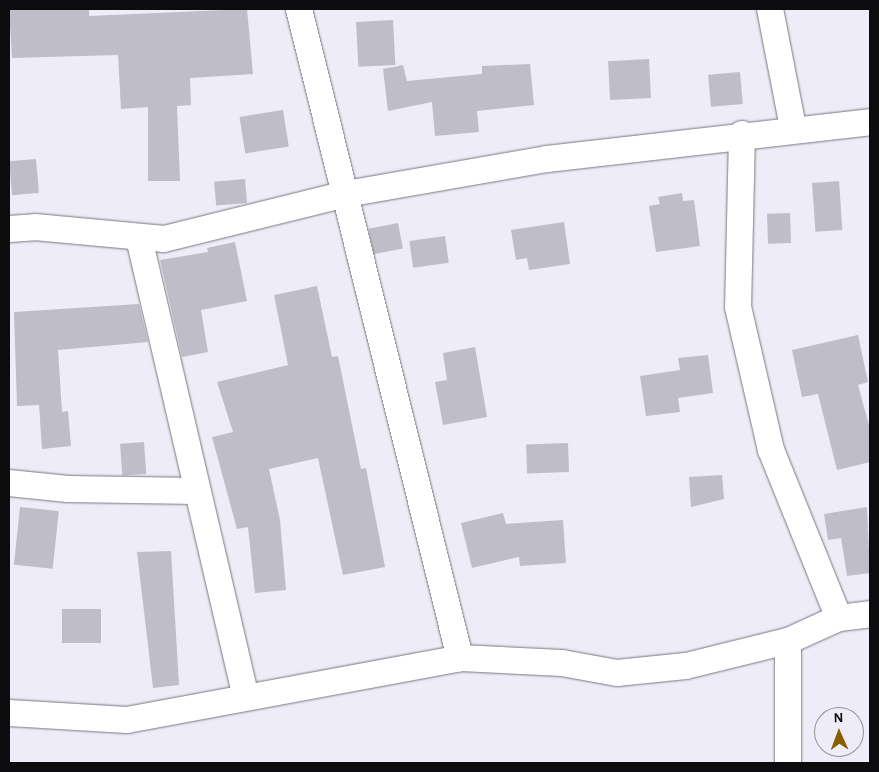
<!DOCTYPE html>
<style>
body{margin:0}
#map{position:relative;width:879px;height:772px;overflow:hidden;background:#eeecf6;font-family:"Alegreya Sans",sans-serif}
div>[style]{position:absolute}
.building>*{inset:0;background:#bfbdc7;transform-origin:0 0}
.roads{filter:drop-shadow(0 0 1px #797780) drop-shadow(0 0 1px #797780)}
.street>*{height:26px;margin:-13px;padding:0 13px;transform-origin:13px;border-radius:13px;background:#fff}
span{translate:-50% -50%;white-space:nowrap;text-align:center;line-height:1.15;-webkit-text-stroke:4px #eeecf6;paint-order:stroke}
.frame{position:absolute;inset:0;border:10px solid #0c0b0e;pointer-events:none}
.north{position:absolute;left:814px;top:707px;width:50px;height:50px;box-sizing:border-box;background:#eeecf6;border:1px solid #949299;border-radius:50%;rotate:358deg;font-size:14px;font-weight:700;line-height:20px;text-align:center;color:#0c0b0e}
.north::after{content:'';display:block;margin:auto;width:18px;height:22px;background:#895d00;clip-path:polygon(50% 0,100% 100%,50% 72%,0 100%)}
</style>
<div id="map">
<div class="building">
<div style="clip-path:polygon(9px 9px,89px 9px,89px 16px,247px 9px,253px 74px,190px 78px,191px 105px,177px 106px,180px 181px,148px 181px,148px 107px,121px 109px,118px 55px,12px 58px)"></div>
<div style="left:393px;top:20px;width:45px;height:37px;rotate:87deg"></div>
<div style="left:649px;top:59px;width:39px;height:41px;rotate:87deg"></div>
<div style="clip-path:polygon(530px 64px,534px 105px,477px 111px,479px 132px,435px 136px,432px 102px,388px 111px,383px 69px,403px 65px,407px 81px,482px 74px,482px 66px)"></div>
<div style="left:740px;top:72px;width:32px;height:32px;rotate:85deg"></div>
<div style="left:283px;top:110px;width:37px;height:44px;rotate:81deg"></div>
<div style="left:36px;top:159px;width:34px;height:27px;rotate:85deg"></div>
<div style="left:245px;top:179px;width:24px;height:31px;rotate:85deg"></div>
<div style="left:839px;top:181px;width:49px;height:27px;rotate:86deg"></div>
<div style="clip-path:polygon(682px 193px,683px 201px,694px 200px,700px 246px,656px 252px,649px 206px,660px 204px,658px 197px)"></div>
<div style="left:790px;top:213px;width:30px;height:23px;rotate:88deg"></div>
<div style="clip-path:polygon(564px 222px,570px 264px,529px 270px,527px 258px,516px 260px,511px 230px)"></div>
<div style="left:398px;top:223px;width:26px;height:30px;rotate:79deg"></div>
<div style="left:445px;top:236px;width:27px;height:36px;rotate:82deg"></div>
<div style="clip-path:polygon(235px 242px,247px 301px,201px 310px,208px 352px,182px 357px,160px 260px,208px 252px,207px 248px)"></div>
<div style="clip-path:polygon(317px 286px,332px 357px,338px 356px,361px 469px,366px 468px,385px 567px,343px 575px,318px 458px,269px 469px,280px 520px,286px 590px,255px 593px,248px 527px,237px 529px,212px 437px,233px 432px,217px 382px,288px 365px,274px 295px)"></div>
<div style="clip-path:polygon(139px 304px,148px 342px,58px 350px,62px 412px,68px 411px,71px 446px,42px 449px,39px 405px,17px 406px,14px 312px)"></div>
<div style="clip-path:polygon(858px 335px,868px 382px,858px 385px,870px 429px,870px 462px,837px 470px,818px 394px,802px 397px,792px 350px)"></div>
<div style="clip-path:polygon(475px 347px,487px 417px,443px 425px,435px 382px,447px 380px,443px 353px)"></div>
<div style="clip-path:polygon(708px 355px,713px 393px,678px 398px,680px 412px,646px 416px,640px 376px,680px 370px,678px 358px)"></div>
<div style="left:144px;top:442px;width:32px;height:24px;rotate:86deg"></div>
<div style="left:568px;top:443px;width:29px;height:42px;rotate:88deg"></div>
<div style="clip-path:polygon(722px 475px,724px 499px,691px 507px,689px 477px)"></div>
<div style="left:20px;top:507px;width:39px;height:58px;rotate:6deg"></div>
<div style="clip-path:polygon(867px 507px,870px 573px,847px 576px,841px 538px,828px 540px,824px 514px)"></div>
<div style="clip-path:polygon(503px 513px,506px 524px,563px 520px,566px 563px,520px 566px,519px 557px,472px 568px,461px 523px)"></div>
<div style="clip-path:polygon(171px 551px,179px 685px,153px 688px,137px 552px)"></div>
<div style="left:62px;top:609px;width:39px;height:34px"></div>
</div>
<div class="roads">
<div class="street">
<div style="left:299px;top:9px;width:669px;rotate:76.07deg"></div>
<div style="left:770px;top:9px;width:120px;rotate:79deg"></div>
<div style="left:742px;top:134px;width:173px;rotate:91.3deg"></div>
<div style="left:738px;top:307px;width:147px;rotate:77deg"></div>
<div style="left:771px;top:450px;width:181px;rotate:68deg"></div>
<div style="left:9px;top:229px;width:26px;rotate:-4deg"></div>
<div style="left:35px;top:227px;width:130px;rotate:5.3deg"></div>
<div style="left:164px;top:239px;width:187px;rotate:-13.9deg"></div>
<div style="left:346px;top:194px;width:204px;rotate:-9.9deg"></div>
<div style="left:547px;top:159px;width:325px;rotate:-6.5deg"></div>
<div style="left:139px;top:238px;width:471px;rotate:76.9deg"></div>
<div style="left:9px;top:483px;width:59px;rotate:5.8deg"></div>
<div style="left:68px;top:489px;width:129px;rotate:0.9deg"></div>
<div style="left:788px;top:641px;width:122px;rotate:90deg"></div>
<div style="left:9px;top:713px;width:118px;rotate:3.4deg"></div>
<div style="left:127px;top:720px;width:339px;rotate:-10.5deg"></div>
<div style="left:460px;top:658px;width:102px;rotate:2.8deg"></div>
<div style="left:562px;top:663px;width:56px;rotate:10.3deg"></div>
<div style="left:617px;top:673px;width:69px;rotate:-5.8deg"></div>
<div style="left:686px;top:666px;width:105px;rotate:-13.8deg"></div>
<div style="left:788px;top:641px;width:56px;rotate:-24.3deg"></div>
<div style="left:839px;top:618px;width:31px;rotate:-7deg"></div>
</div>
</div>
<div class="frame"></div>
<div class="north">N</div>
</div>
